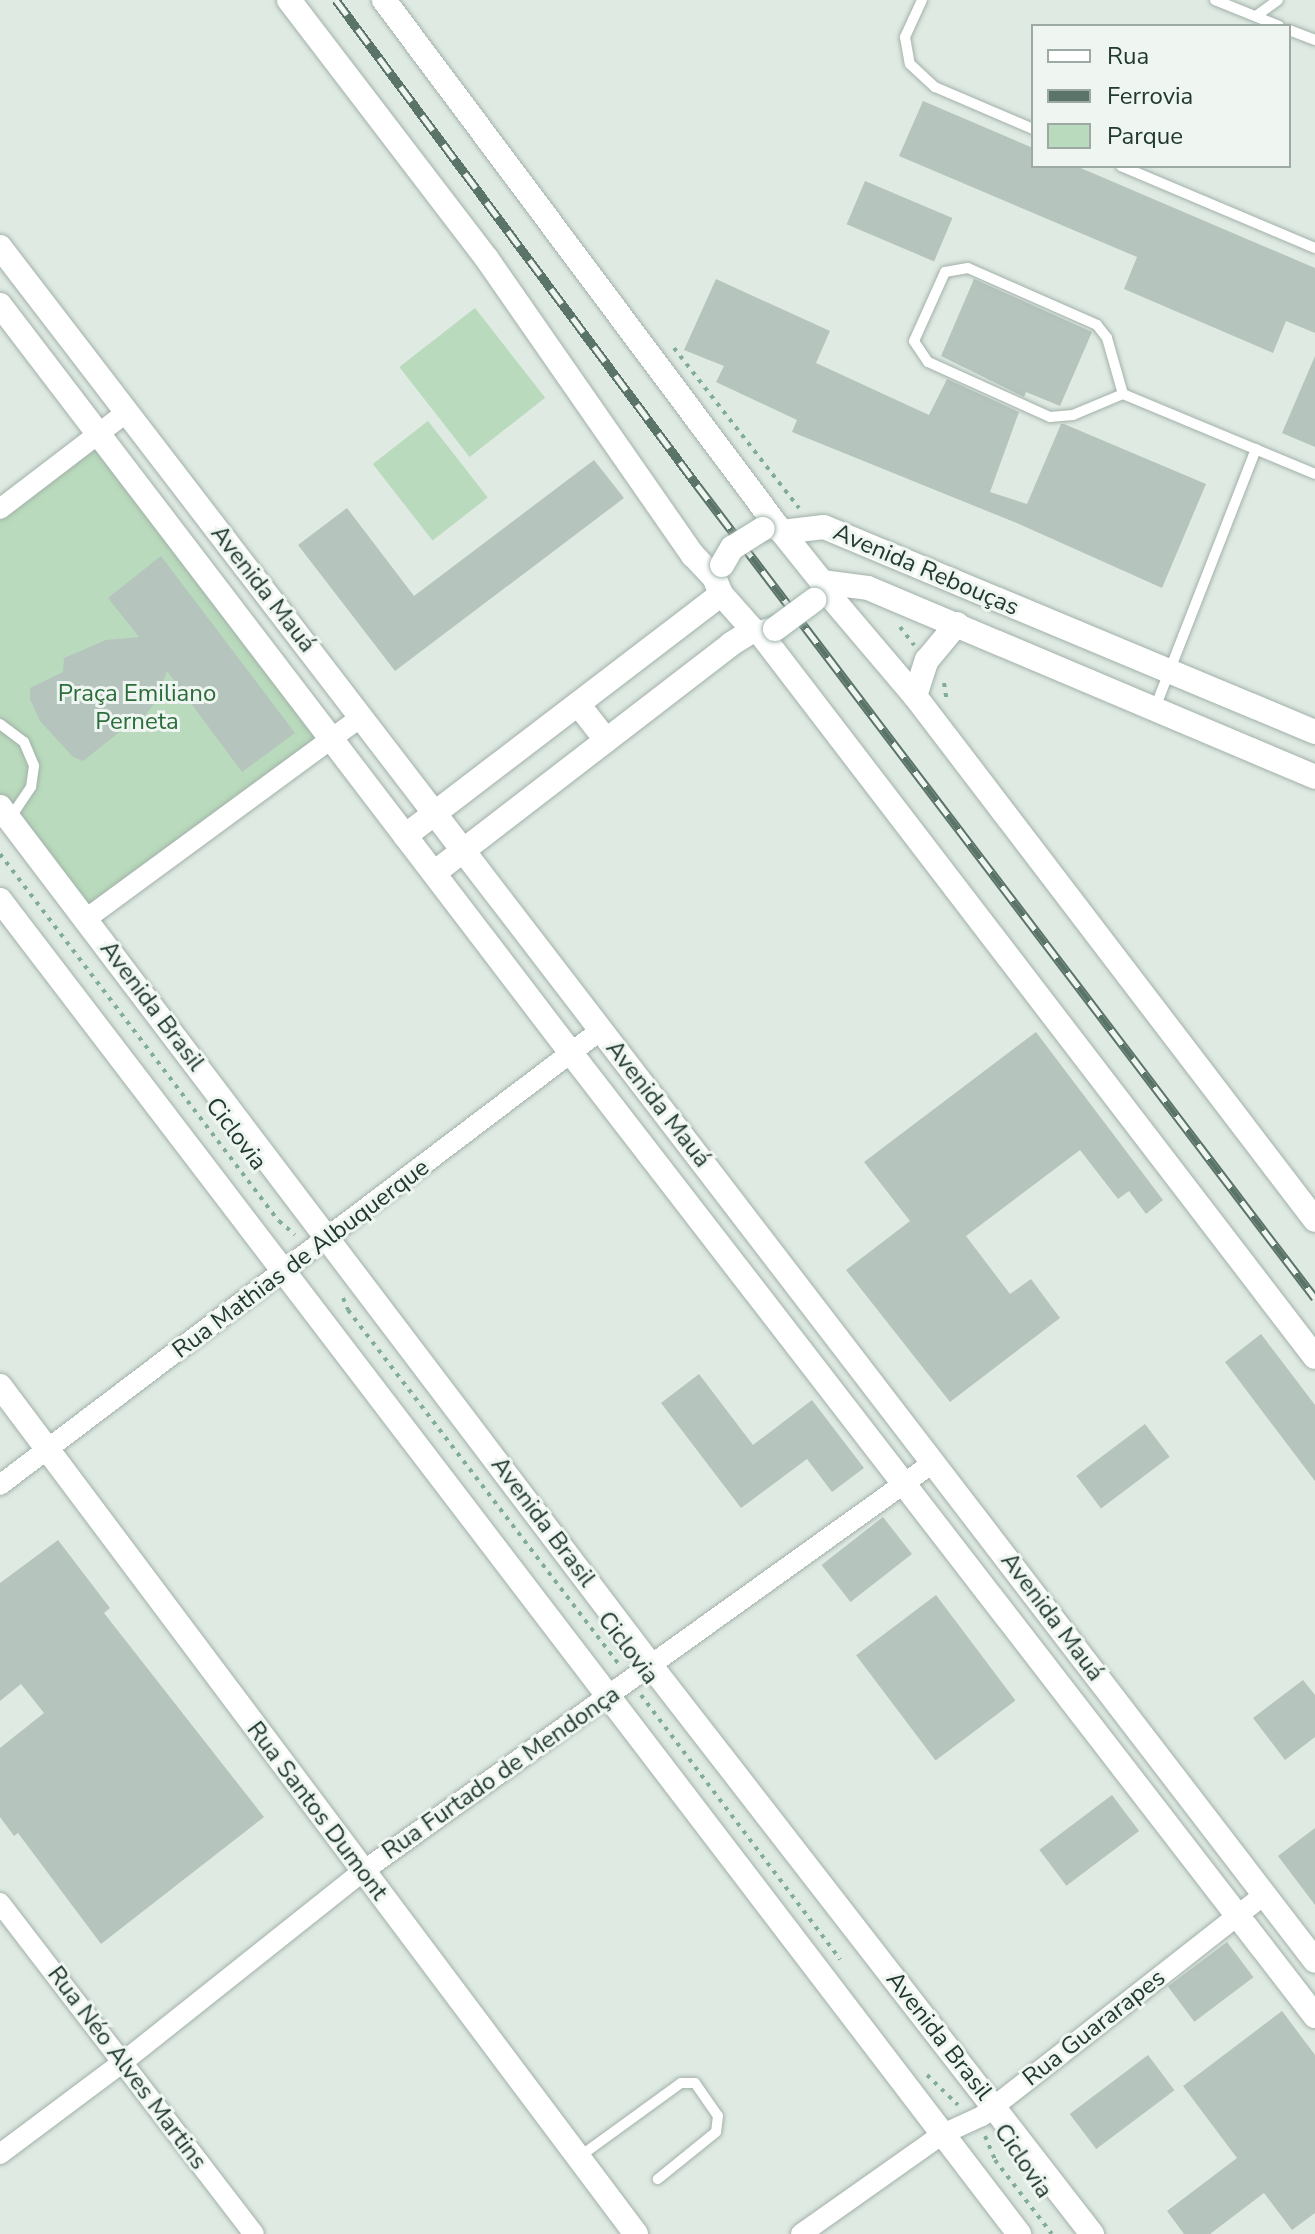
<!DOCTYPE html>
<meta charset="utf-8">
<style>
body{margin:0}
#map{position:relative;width:1315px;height:2234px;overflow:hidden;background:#dfeae3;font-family:"Nunito Sans",sans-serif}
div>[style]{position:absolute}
.green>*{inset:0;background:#b9dabc;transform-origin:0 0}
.building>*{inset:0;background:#b5c4bc;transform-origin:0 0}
.path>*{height:4px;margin-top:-2px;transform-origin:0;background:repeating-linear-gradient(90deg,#81ac97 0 4px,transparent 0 10px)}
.roads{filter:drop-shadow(0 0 2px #a2b1a9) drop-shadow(0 0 2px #a2b1a9)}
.lane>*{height:10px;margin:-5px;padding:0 5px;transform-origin:5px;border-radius:5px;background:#fff}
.street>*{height:20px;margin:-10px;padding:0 10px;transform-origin:10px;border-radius:10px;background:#fff}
.secondary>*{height:24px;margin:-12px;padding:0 12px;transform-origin:12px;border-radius:12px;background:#fff}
.rail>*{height:9px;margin-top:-4.5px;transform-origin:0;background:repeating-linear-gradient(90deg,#eff6f2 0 18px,#5b7469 0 36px);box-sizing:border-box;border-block:2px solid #5b7469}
.bridges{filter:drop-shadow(0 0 2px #9fb5a9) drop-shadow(0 0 2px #9fb5a9)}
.secondary-bridge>*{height:24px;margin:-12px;padding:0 12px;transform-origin:12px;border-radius:12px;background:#fff}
span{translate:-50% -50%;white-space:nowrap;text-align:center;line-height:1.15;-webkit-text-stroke:6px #eff6f2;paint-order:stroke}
.street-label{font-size:24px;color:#21392e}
.park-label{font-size:24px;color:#2d6d3c}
.legend{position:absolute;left:1031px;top:24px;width:260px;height:144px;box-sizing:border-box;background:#eff6f2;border:2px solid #9daaa4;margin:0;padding:10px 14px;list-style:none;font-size:24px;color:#21392e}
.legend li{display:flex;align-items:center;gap:16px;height:40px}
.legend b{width:40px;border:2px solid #9daaa4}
</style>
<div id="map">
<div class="green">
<div style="left:475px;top:308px;width:114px;height:96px;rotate:52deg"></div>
<div style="left:428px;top:421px;width:97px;height:70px;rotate:52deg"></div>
<div style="clip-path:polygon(100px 432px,332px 738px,86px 919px,0 807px,0 509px)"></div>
</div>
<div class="building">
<div style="clip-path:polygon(923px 101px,1033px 148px,1033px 166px,1076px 166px,1315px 268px,1315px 333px,1286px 321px,1273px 353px,1124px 289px,1137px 257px,899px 156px)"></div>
<div style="left:865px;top:181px;width:95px;height:47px;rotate:23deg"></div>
<div style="clip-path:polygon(716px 279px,830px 331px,816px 363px,929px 415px,947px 379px,1019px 412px,990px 492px,1027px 504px,1061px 424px,1064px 424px,1206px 484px,1162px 588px,1019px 524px,792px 432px,797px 420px,716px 382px,724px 366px,684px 350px)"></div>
<div style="clip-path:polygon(974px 279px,1092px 332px,1060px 406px,1026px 392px,1024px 397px,941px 356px)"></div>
<div style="clip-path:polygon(1315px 356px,1315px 447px,1282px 433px)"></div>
<div style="clip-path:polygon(594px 460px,624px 498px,395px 671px,298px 545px,347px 508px,414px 596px)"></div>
<div style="clip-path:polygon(161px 556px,295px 733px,242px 772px,167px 671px,155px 703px,134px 729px,122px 730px,83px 761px,73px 757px,40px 721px,30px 699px,30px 688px,63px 672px,64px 658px,106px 640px,139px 637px,108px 598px)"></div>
<div style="clip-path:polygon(1036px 1032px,1163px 1200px,1146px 1214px,1129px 1191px,1118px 1199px,1080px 1150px,966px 1236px,1010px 1294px,1031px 1279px,1060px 1318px,950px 1402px,846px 1270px,910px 1221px,864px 1162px)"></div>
<div style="clip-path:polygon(1261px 1334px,1315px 1405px,1315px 1481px,1225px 1362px)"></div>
<div style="clip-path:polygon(699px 1374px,753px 1445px,812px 1400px,864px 1468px,832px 1492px,807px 1459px,741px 1508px,661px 1403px)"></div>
<div style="left:1145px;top:1424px;width:41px;height:86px;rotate:53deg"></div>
<div style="left:883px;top:1517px;width:47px;height:78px;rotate:52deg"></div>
<div style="clip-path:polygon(58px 1540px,110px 1608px,104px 1613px,264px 1817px,101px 1944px,18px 1833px,14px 1836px,0 1817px,0 1748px,44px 1713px,21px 1684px,0 1701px,0 1583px)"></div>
<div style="left:936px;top:1595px;width:132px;height:100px;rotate:53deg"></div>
<div style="clip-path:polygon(1303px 1680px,1315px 1695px,1315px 1737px,1285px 1760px,1253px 1718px)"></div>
<div style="left:1112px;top:1795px;width:45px;height:91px;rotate:53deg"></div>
<div style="clip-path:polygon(1315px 1828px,1315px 1905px,1278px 1856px)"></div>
<div style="left:1227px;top:1942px;width:44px;height:74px;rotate:53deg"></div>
<div style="clip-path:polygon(1282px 2011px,1315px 2055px,1315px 2213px,1292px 2230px,1264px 2193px,1210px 2234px,1184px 2234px,1167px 2211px,1237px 2158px,1183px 2086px)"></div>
<div style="left:1148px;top:2055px;width:44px;height:98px;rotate:53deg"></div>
</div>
<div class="path">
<div style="left:674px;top:348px;width:203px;rotate:52deg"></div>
<div style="left:900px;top:627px;width:23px;rotate:52deg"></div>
<div style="left:944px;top:683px;width:19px;rotate:81deg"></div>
<div style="left:0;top:854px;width:461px;rotate:52.8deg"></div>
<div style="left:279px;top:1221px;width:21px;rotate:41deg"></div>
<div style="left:343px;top:1298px;width:13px;rotate:67deg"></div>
<div style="left:348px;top:1310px;width:447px;rotate:52.6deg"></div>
<div style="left:641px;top:1695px;width:331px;rotate:53deg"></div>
<div style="left:927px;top:2075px;width:43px;rotate:44.1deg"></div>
<div style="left:985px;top:2136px;width:26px;rotate:67deg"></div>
<div style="left:995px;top:2160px;width:93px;rotate:52.4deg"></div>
</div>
<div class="roads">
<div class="lane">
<div style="left:922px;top:0;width:41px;rotate:114.7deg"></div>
<div style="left:905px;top:37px;width:27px;rotate:80deg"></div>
<div style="left:910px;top:64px;width:34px;rotate:43deg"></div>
<div style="left:935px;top:87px;width:107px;rotate:23.2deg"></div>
<div style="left:1215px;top:0;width:69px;rotate:22.1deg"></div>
<div style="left:1256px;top:16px;width:27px;rotate:-36deg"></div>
<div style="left:1289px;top:30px;width:28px;rotate:21deg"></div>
<div style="left:1121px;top:166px;width:211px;rotate:22.9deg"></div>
<div style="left:1123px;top:394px;width:54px;rotate:157.2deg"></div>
<div style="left:1073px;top:415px;width:23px;rotate:175deg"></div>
<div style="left:1050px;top:417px;width:134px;rotate:-155.7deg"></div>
<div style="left:928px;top:362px;width:25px;rotate:-124deg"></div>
<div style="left:914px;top:341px;width:76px;rotate:-65.8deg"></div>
<div style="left:945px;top:272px;width:23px;rotate:-10deg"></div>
<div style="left:968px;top:268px;width:141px;rotate:23.8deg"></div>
<div style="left:1097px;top:325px;width:16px;rotate:52deg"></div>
<div style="left:1107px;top:338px;width:58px;rotate:74.1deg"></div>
<div style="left:1123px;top:394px;width:208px;rotate:22.6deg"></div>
<div style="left:1155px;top:708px;width:278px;rotate:-68.7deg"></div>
<div style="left:0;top:724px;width:30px;rotate:37deg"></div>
<div style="left:24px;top:742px;width:26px;rotate:67deg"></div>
<div style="left:34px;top:766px;width:21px;rotate:98deg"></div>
<div style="left:31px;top:787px;width:36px;rotate:124deg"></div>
<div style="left:579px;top:2157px;width:126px;rotate:-36deg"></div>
<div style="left:681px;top:2083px;width:14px"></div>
<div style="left:695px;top:2083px;width:40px;rotate:55.1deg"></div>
<div style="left:718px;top:2116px;width:16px;rotate:97deg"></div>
<div style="left:716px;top:2132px;width:75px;rotate:141deg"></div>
</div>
<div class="street">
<div style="left:0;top:509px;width:160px;rotate:-37.4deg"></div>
<div style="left:86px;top:919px;width:341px;rotate:-36.3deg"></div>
<div style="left:0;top:1485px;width:754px;rotate:-37.13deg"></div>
<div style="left:0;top:1903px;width:417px;rotate:52.5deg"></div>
<div style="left:0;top:2154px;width:154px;rotate:-36.8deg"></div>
<div style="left:123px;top:2062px;width:305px;rotate:-38.5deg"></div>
<div style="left:362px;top:1872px;width:704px;rotate:-35.63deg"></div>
<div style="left:801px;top:2234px;width:174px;rotate:-35.2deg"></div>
<div style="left:943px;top:2134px;width:43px;rotate:-24.8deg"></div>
<div style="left:982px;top:2116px;width:358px;rotate:-38.1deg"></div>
</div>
<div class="secondary">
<div style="left:289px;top:0;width:326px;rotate:52.6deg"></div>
<div style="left:487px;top:259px;width:361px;rotate:55.2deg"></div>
<div style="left:693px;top:555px;width:33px;rotate:47deg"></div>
<div style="left:384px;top:0;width:657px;rotate:53.23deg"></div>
<div style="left:0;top:247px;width:2160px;rotate:52.5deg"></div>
<div style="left:0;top:305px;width:941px;rotate:52.64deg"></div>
<div style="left:571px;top:1053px;width:1217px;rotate:52.31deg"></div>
<div style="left:766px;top:528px;width:11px;rotate:-10deg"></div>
<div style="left:777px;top:526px;width:8px;rotate:50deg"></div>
<div style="left:782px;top:532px;width:42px;rotate:-6.8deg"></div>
<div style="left:824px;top:527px;width:532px;rotate:22.66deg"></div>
<div style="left:782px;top:532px;width:64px;rotate:51.3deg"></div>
<div style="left:716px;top:582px;width:13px;rotate:67deg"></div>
<div style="left:721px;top:594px;width:48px;rotate:48.4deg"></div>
<div style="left:822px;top:582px;width:46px;rotate:7.4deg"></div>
<div style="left:868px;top:588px;width:485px;rotate:22.9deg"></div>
<div style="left:825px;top:590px;width:139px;rotate:49.7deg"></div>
<div style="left:915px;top:696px;width:659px;rotate:52.64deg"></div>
<div style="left:760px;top:633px;width:912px;rotate:52.53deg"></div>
<div style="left:915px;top:696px;width:38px;rotate:-72deg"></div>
<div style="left:927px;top:660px;width:47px;rotate:-50.2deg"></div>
<div style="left:578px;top:704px;width:46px;rotate:52.1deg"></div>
<div style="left:0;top:807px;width:1079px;rotate:52.83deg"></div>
<div style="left:652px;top:1667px;width:718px;rotate:52.19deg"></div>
<div style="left:405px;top:836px;width:398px;rotate:-37.4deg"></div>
<div style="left:434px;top:873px;width:375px;rotate:-37.6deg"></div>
<div style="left:731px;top:644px;width:26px;rotate:-32deg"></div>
<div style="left:753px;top:630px;width:8px;rotate:23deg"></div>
<div style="left:760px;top:633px;width:14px;rotate:-17deg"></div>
<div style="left:0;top:900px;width:1679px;rotate:52.62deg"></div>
<div style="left:0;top:1386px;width:1060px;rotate:53.13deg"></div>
</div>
</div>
<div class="rail">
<div style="left:336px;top:0;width:605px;rotate:53.34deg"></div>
<div style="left:697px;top:485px;width:1021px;rotate:52.76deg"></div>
</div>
<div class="bridges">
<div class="secondary-bridge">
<div style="left:722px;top:565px;width:20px;rotate:-60deg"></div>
<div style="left:732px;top:548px;width:36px;rotate:-32deg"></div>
<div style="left:775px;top:629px;width:49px;rotate:-36.6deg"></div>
</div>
</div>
<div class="street-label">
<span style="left:926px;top:570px;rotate:23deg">Avenida Rebouças</span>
<span style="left:263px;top:589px;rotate:52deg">Avenida Mauá</span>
<span style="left:152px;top:1006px;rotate:53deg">Avenida Brasil</span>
<span style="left:658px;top:1104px;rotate:52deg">Avenida Mauá</span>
<span style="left:236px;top:1134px;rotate:53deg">Ciclovia</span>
<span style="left:301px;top:1259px;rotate:-37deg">Rua Mathias de Albuquerque</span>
<span style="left:543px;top:1522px;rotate:53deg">Avenida Brasil</span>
<span style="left:1052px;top:1617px;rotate:53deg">Avenida Mauá</span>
<span style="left:628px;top:1648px;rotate:53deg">Ciclovia</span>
<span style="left:501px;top:1773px;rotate:-35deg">Rua Furtado de Mendonça</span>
<span style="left:317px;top:1811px;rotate:53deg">Rua Santos Dumont</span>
<span style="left:1094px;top:2028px;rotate:-38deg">Rua Guararapes</span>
<span style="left:939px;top:2036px;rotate:52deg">Avenida Brasil</span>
<span style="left:127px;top:2068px;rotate:53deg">Rua Néo Alves Martins</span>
<span style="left:1023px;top:2161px;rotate:56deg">Ciclovia</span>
</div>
<div class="park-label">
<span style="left:137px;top:708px">Praça Emiliano<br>Perneta</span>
</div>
<ul class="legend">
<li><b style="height:10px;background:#fff"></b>Rua</li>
<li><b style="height:10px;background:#5b7469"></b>Ferrovia</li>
<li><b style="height:22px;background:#b9dabc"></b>Parque</li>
</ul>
</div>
